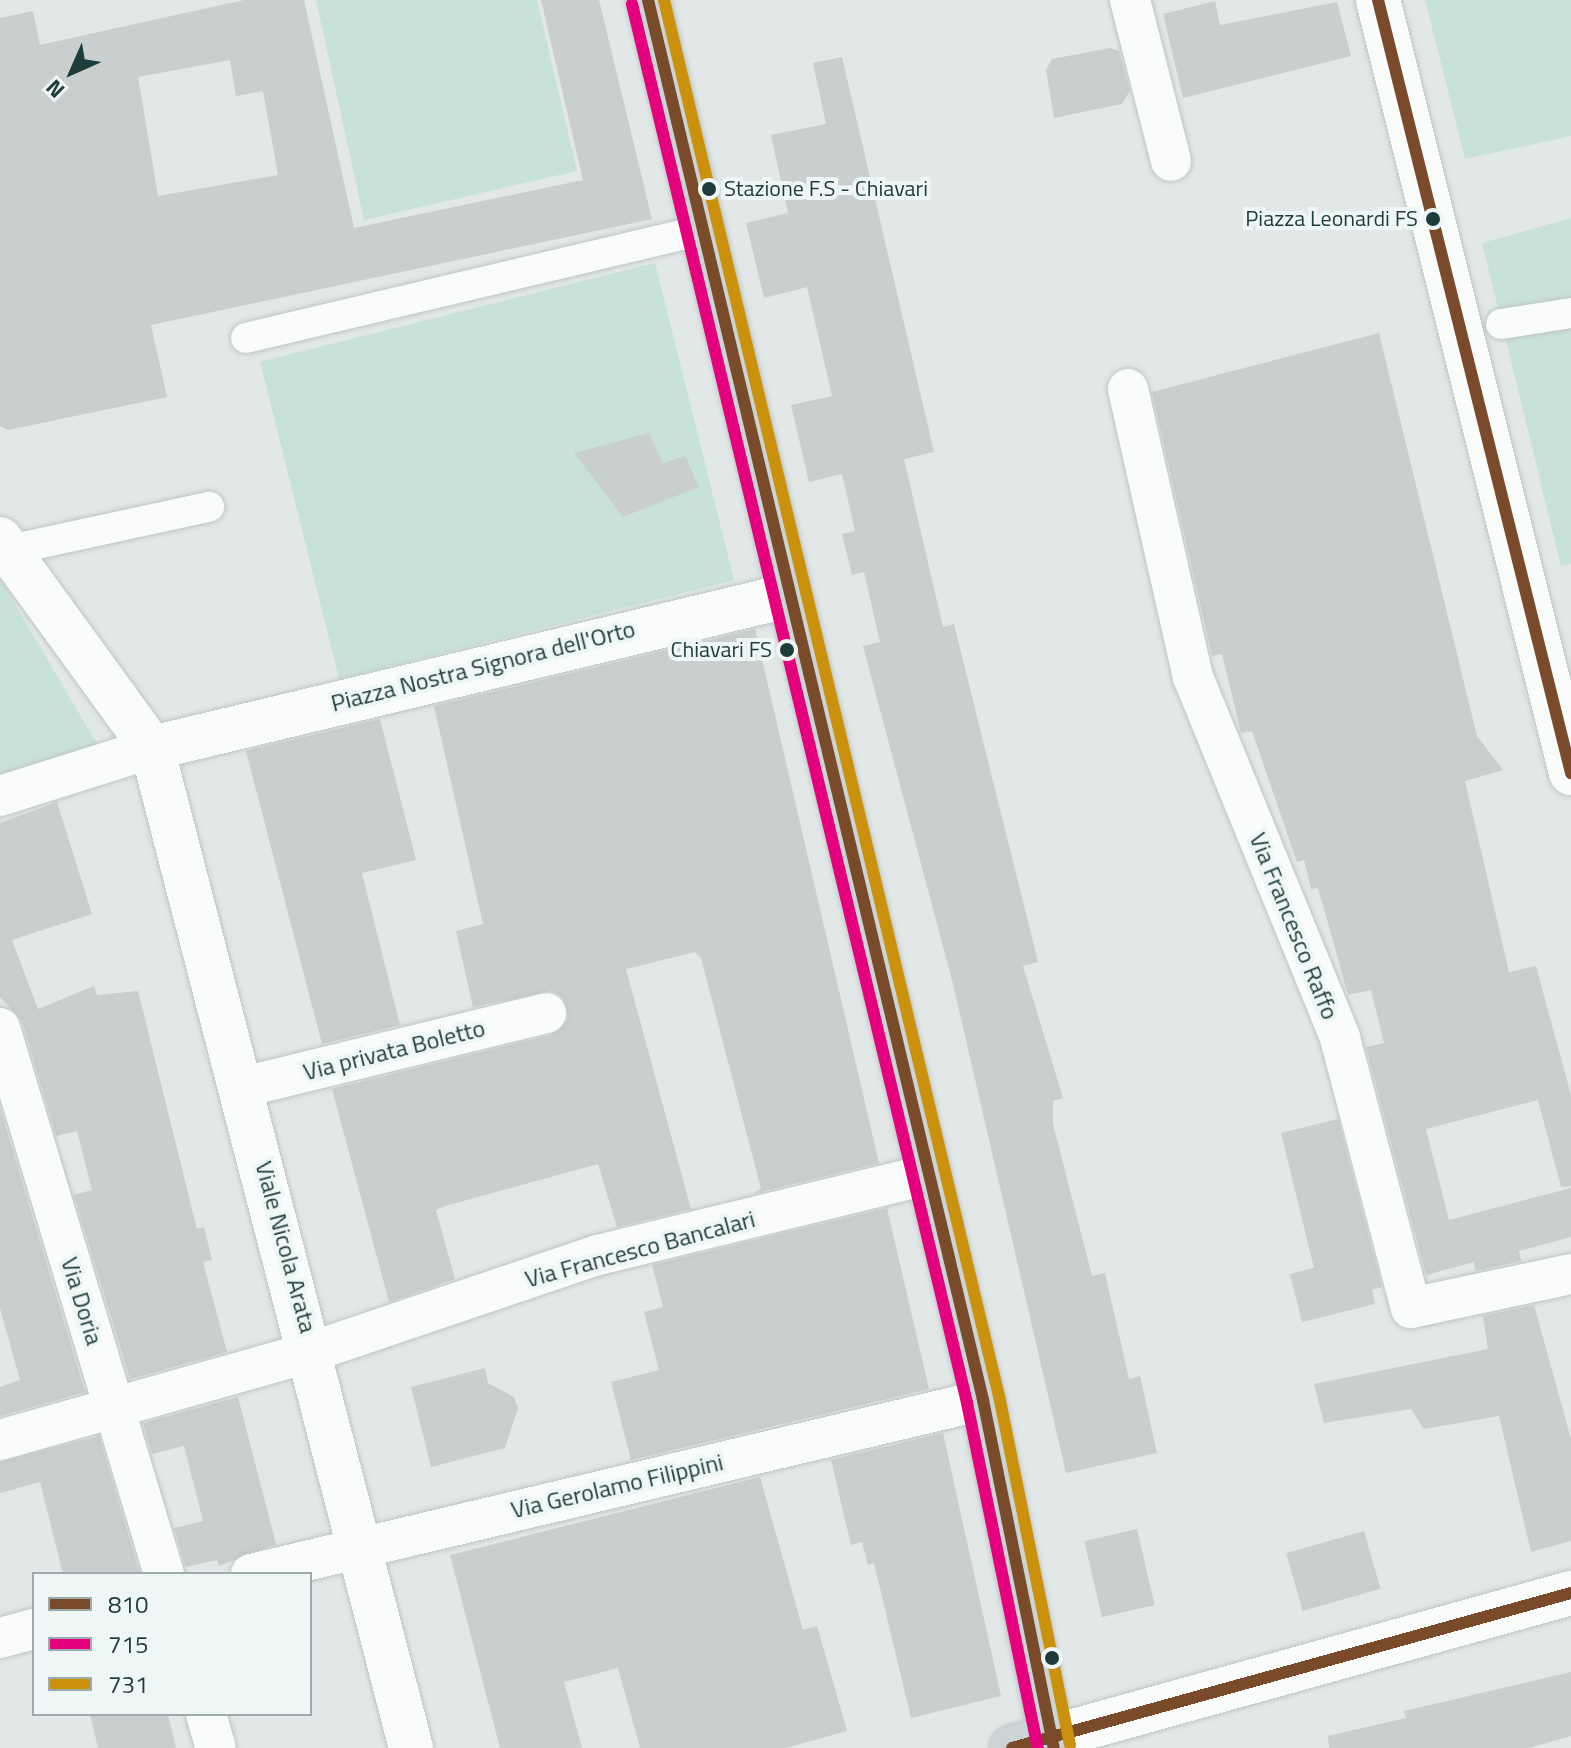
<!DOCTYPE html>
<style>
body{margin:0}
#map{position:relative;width:1571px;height:1748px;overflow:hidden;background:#e1e8e7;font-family:"Titillium Web",sans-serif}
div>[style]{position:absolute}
.green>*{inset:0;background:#c9e2d8;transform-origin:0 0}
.building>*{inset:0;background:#c8cfce;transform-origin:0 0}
.roads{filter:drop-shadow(0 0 2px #bec5c4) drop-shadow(0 0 2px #bec5c4)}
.pedestrian>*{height:30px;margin:-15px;padding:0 15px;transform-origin:15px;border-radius:15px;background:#fafcfb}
.minor>*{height:40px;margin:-20px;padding:0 20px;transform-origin:20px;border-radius:20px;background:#fafcfb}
.tertiary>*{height:44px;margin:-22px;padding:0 22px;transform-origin:22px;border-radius:22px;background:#fafcfb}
.secondary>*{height:44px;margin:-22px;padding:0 22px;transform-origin:22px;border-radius:22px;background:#fafcfb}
.primary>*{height:44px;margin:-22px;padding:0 22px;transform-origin:22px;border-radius:22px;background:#ccd5d5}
.bus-1>*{height:12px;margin:-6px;padding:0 6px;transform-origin:6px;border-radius:6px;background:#7a4b2a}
.bus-2>*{height:12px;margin:-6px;padding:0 6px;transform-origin:6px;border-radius:6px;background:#e5007d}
.bus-3>*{height:12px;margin:-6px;padding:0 6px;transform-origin:6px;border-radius:6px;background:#cc910c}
.dots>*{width:22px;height:22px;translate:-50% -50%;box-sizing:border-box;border:4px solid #eef7f5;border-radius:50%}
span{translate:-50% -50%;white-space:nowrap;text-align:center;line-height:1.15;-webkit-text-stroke:8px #eef7f5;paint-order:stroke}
.bus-label{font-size:22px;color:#1e3c3c}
.left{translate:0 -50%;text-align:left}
.right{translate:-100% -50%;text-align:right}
.street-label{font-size:24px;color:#1e3c3c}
.legend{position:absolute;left:32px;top:1572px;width:280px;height:144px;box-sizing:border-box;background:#eef7f5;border:2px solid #9bacab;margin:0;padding:10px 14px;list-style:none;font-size:24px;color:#1e3c3c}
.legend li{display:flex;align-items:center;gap:16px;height:40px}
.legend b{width:40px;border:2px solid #9bacab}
.north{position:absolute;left:32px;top:32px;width:80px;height:80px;-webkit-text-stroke:6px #eef7f5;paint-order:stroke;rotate:225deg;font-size:22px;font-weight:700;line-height:32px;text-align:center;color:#1e3c3c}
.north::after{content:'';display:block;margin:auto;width:28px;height:36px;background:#1e3c3c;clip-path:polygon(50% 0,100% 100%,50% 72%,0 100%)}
</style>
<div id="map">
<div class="green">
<div style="clip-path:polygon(316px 0,537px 0,577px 171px,364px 220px)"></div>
<div style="clip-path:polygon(1425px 0,1571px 0,1571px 136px,1465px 159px)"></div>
<div style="clip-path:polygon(1571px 218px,1571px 564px,1561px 566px,1482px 243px)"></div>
<div style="left:655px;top:263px;width:327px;height:407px;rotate:76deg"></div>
<div style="clip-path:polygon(0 579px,100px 749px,0 781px)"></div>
</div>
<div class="building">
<div style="clip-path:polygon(evenodd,244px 0,304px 0,354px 228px,583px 180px,541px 0,599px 0,652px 219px,151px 325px,167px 397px,8px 430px,0 426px,0 18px,33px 11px,40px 45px,244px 0,230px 60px,236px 96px,263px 91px,278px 175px,158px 196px,138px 77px,230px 60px)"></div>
<div style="clip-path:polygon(1215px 1px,1220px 25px,1337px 2px,1351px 56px,1183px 98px,1163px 14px)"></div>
<div style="clip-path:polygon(1110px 48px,1119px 51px,1130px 91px,1122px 104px,1054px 118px,1046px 70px,1052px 59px)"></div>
<div style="clip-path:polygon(842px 57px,934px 452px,904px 459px,943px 627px,954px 624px,1038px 962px,1023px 966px,1063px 1098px,1053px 1101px,1053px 1124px,1092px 1276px,1105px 1273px,1129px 1379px,1140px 1376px,1157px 1453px,1066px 1473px,953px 984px,863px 646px,880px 642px,864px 572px,852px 575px,842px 534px,855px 531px,842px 474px,809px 482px,791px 405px,832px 396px,807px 287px,764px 298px,746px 223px,788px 213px,771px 135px,826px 124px,813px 63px)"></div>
<div style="clip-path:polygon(1379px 333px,1477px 736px,1503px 770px,1465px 781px,1509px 972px,1536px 966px,1571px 1095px,1571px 1186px,1561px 1187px,1538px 1100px,1426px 1129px,1449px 1220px,1571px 1188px,1571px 1237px,1519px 1251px,1521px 1261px,1475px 1271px,1474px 1262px,1426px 1275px,1366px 1047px,1384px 1043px,1371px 990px,1348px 995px,1318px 888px,1311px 889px,1304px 860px,1297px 862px,1252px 731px,1241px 733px,1222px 654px,1212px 656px,1152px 392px)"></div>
<div style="clip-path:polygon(649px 433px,663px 463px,685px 456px,699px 487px,623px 517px,574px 453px)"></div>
<div style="clip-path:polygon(755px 629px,879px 1163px,752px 1194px,761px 1189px,701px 958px,695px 952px,626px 969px,691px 1209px,617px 1227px,598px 1164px,445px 1206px,436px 1210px,455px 1279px,389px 1302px,332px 1089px,551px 1035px,568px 1019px,563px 998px,552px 991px,473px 1007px,456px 931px,483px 924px,434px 706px)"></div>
<div style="clip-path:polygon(380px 719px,416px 860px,362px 873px,400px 1025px,322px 1044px,246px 751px)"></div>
<div style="clip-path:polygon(57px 802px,92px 914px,12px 940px,38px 1009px,94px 986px,97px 995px,138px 991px,197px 1229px,204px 1227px,212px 1260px,203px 1262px,227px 1352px,130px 1379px,74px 1195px,92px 1190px,77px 1131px,56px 1136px,22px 1021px,0 997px,0 823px)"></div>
<div style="clip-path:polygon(0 1108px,85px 1392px,0 1416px,0 1387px,20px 1380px,0 1308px)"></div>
<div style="clip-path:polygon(1338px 1119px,1382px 1287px,1372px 1290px,1375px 1304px,1302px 1322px,1290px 1274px,1314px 1268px,1281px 1133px)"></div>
<div style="clip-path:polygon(887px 1208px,929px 1389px,631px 1460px,611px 1382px,659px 1370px,644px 1312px,663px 1307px,652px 1265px)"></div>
<div style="clip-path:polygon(1534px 1305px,1571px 1439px,1571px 1541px,1531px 1552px,1499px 1416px,1424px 1429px,1411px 1409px,1324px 1423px,1314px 1384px,1488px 1349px,1483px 1316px)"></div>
<div style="clip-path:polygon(485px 1368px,488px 1383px,514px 1397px,518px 1408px,505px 1448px,431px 1467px,411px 1387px)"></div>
<div style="clip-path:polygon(238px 1397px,276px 1544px,219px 1566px,217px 1560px,186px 1567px,174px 1528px,203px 1521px,184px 1446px,152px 1454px,143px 1423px)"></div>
<div style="clip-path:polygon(943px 1433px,1001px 1696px,911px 1718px,874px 1563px,868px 1565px,862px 1542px,851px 1545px,831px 1460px)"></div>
<div style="clip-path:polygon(99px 1436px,140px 1574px,63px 1574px,40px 1482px,0 1493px,0 1462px)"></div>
<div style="clip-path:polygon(760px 1477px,803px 1630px,817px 1626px,847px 1731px,786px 1748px,640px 1748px,618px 1668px,564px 1682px,582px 1748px,500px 1748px,450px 1555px)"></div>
<div style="left:1137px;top:1529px;width:78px;height:54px;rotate:77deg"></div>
<div style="left:1364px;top:1531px;width:60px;height:81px;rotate:74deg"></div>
<div style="clip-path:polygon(1571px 1672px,1571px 1736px,1529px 1748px,1329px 1748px,1328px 1736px,1406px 1718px,1404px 1711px)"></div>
<div style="clip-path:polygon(90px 1714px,168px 1714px,176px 1748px,98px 1748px)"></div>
</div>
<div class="roads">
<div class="pedestrian">
<div style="left:1501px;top:324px;width:71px;rotate:-8.9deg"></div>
<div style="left:246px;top:338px;width:470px;rotate:-13.3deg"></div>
<div style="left:0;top:552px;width:214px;rotate:-12.2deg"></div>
</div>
<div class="minor">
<div style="left:1130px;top:0;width:166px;rotate:75.7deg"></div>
<div style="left:1128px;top:389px;width:295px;rotate:77.3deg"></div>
<div style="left:1193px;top:677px;width:390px;rotate:67.8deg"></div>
<div style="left:1340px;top:1038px;width:279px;rotate:75.3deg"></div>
<div style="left:1411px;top:1308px;width:164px;rotate:-12deg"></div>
<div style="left:0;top:796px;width:159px;rotate:-17.5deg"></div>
<div style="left:0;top:1028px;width:570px;rotate:73.28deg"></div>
<div style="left:243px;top:1087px;width:312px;rotate:-13.7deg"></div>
<div style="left:0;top:1440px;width:326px;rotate:-15.8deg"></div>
<div style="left:314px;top:1351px;width:300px;rotate:-18.7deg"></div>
<div style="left:598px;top:1255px;width:337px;rotate:-13.7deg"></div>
<div style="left:251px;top:1574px;width:752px;rotate:-13.37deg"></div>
<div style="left:0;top:1638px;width:35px;rotate:-15deg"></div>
<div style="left:206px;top:1714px;width:35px;rotate:74deg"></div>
</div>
<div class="tertiary">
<div style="left:1378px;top:0;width:797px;rotate:75.98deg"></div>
<div style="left:152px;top:748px;width:653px;rotate:-13.46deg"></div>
<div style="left:1052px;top:1737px;width:539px;rotate:-15.51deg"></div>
</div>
<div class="secondary">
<div style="left:0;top:539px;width:258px;rotate:54deg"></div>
<div style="left:152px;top:748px;width:1033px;rotate:75.48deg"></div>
</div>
<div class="primary">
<div style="left:648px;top:0;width:1440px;rotate:76.54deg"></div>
<div style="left:983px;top:1400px;width:355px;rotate:78.5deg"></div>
<div style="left:1012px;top:1748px;width:41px;rotate:-15.4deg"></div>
</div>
</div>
<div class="bus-1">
<div style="left:648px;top:0;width:1440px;rotate:76.54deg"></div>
<div style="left:983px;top:1400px;width:355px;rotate:78.5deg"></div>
<div style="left:1378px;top:0;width:797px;rotate:75.98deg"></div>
<div style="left:1012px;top:1748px;width:580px;rotate:-15.5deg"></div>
</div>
<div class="bus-2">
<div style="left:632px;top:4px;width:1439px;rotate:76.53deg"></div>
<div style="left:967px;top:1403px;width:352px;rotate:78.4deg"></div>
</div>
<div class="bus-3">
<div style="left:664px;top:0;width:1436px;rotate:76.51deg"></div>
<div style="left:999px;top:1396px;width:356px;rotate:78.5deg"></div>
</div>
<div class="dots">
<div style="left:709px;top:189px;background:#1e3c3c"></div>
<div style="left:1433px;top:219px;background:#1e3c3c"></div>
<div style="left:787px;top:650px;background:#1e3c3c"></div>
<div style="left:1052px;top:1658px;background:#1e3c3c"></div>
</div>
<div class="bus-label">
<span class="left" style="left:724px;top:189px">Stazione F.S - Chiavari</span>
<span class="right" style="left:1418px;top:219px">Piazza Leonardi FS</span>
<span class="right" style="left:772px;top:650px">Chiavari FS</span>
</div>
<div class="street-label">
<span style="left:483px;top:666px;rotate:-14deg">Piazza Nostra Signora dell'Orto</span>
<span style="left:1294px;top:926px;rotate:68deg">Via Francesco Raffo</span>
<span style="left:394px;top:1050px;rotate:-14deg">Via privata Boletto</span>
<span style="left:286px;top:1247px;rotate:75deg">Viale Nicola Arata</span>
<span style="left:640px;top:1249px;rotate:-15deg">Via Francesco Bancalari</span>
<span style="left:82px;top:1301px;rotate:73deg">Via Doria</span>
<span style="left:617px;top:1486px;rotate:-13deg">Via Gerolamo Filippini</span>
</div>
<ul class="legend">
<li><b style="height:10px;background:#7a4b2a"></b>810</li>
<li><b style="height:10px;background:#e5007d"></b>715</li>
<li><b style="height:10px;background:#cc910c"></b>731</li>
</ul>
<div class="north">N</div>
</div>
